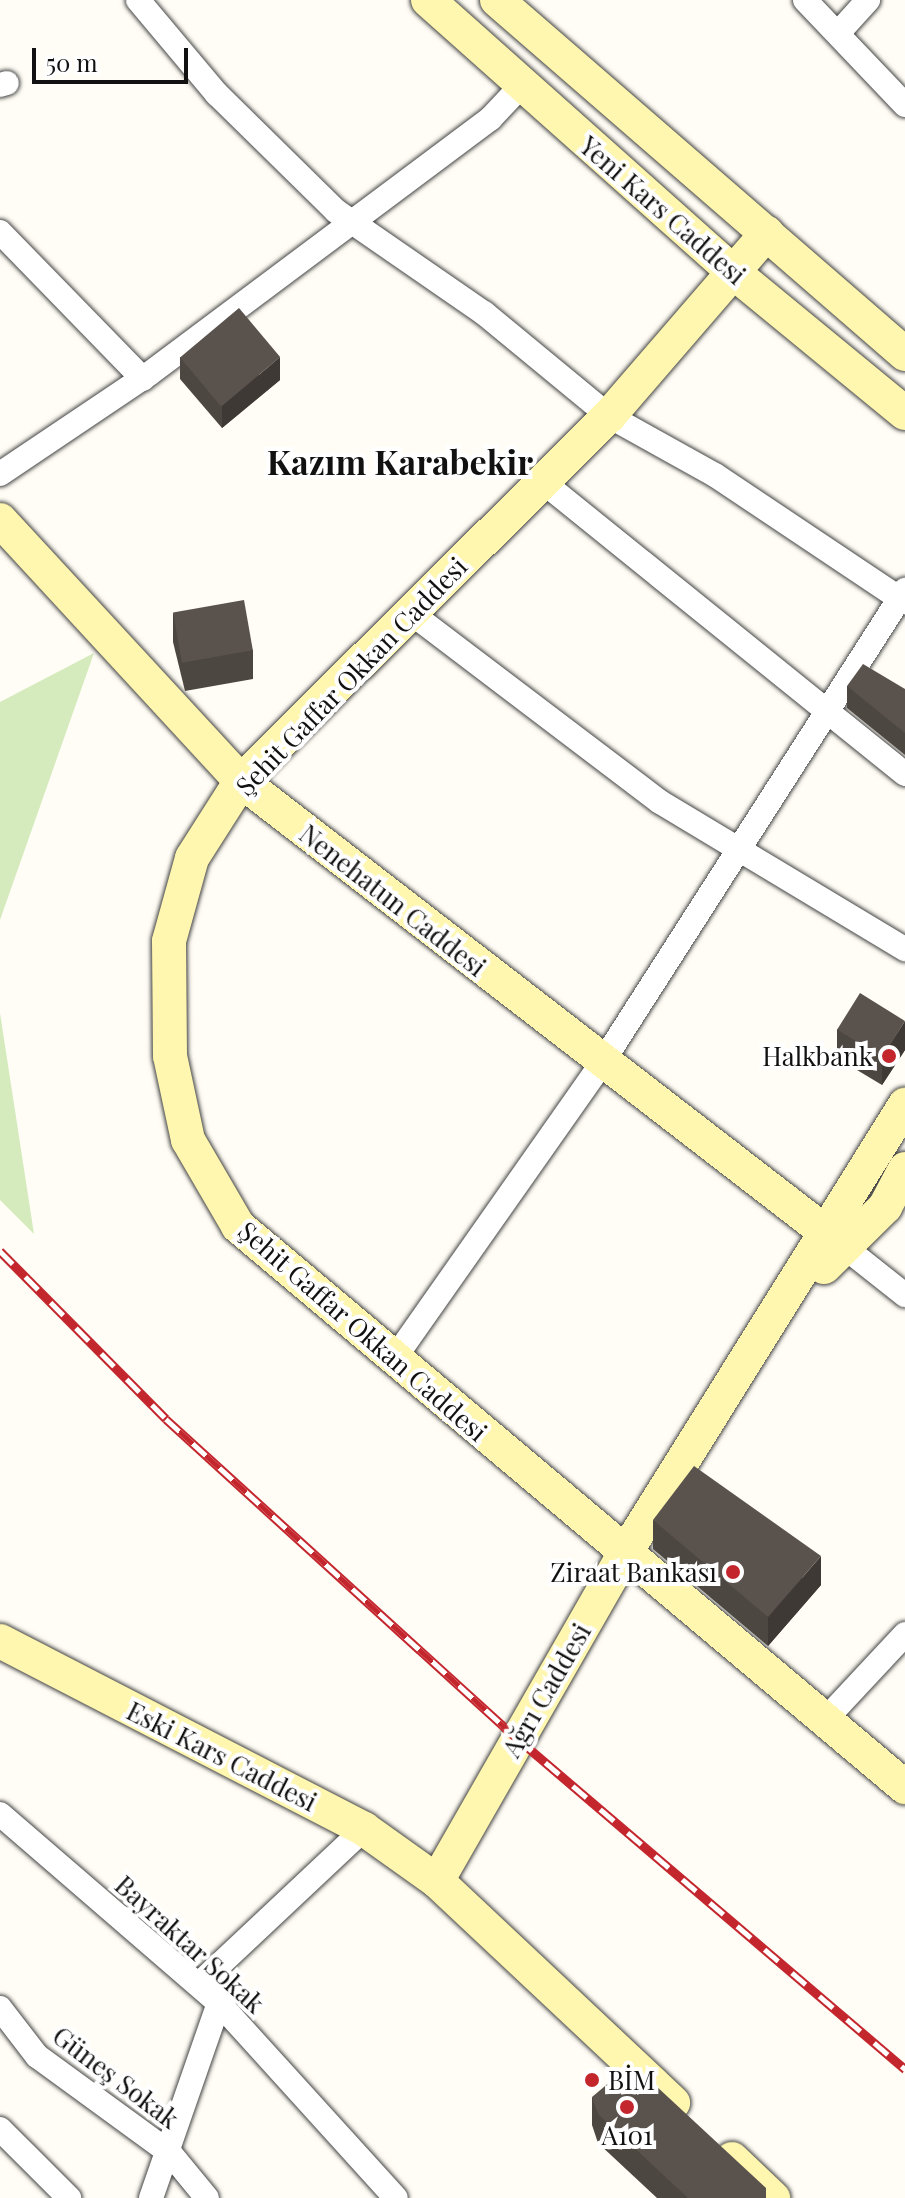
<!DOCTYPE html>
<meta charset="utf-8">
<style>
body{margin:0}
#map{position:relative;width:905px;height:2198px;overflow:hidden;background:#fffdf5;font-family:"Playfair Display",serif}
div>[style]{position:absolute}
.green>*{inset:0;background:#d5ebbd}
.roads{filter:drop-shadow(0 0 2px #444) drop-shadow(0 0 2px #444)}
.street>*{height:24px;margin:-12px;padding:0 12px;transform-origin:12px;border-radius:12px;background:#fff}
.secondary>*{height:34px;margin:-17px;padding:0 17px;transform-origin:17px;border-radius:17px;background:#fff6b0}
.rail>*{height:9px;margin-top:-4.5px;transform-origin:0;background:repeating-linear-gradient(90deg,#fff 0 18px,#c4262e 0 36px);box-sizing:border-box;border-block:2px solid #c4262e}
.wall>*{inset:0;background:#4d4742}
.shaded-wall>*{inset:0;background:#3f3936}
.building>*{inset:0;background:#5a524d;transform-origin:0 0}
.dots>*{width:22px;height:22px;translate:-50% -50%;box-sizing:border-box;border:4px solid #fff;border-radius:50%}
span{translate:-50% -50%;white-space:nowrap;text-align:center;line-height:1.15;-webkit-text-stroke:8px #fff;paint-order:stroke}
.street-label{font-size:26px;color:#111}
.poi-label{font-size:26px;color:#111}
.right{translate:-100% -50%;text-align:right}
.left{translate:0 -50%;text-align:left}
.district-label{font-size:34px;color:#111;font-weight:700}
.scale{position:absolute;left:32px;top:48px;width:156px;height:36px;box-sizing:border-box;border:4px solid #111;border-top:0;padding-left:10px;font-size:24px;line-height:28px;white-space:nowrap;color:#111;-webkit-text-stroke:6px #fff;paint-order:stroke}
</style>
<div id="map">
<div class="green">
<div style="clip-path:polygon(94px 653px,0 920px,0 702px)"></div>
<div style="clip-path:polygon(0 1013px,34px 1234px,0 1200px)"></div>
</div>
<div class="roads">
<div class="street">
<div style="left:138px;top:0;width:123px;rotate:50deg"></div>
<div style="left:217px;top:94px;width:167px;rotate:44.5deg"></div>
<div style="left:336px;top:211px;width:180px;rotate:34.6deg"></div>
<div style="left:484px;top:313px;width:162px;rotate:39.5deg"></div>
<div style="left:609px;top:416px;width:121px;rotate:29.1deg"></div>
<div style="left:715px;top:475px;width:229px;rotate:33.8deg"></div>
<div style="left:805px;top:0;width:145px;rotate:46.4deg"></div>
<div style="left:840px;top:31px;width:42px;rotate:-47.9deg"></div>
<div style="left:0;top:85px;width:7px;rotate:-16deg"></div>
<div style="left:0;top:232px;width:205px;rotate:45.8deg"></div>
<div style="left:0;top:474px;width:179px;rotate:-33.9deg"></div>
<div style="left:149px;top:374px;width:426px;rotate:-36.8deg"></div>
<div style="left:490px;top:119px;width:45px;rotate:-46.8deg"></div>
<div style="left:543px;top:482px;width:465px;rotate:38.9deg"></div>
<div style="left:411px;top:613px;width:313px;rotate:37.2deg"></div>
<div style="left:660px;top:802px;width:286px;rotate:31deg"></div>
<div style="left:833px;top:1238px;width:92px;rotate:38.4deg"></div>
<div style="left:394px;top:1359px;width:362px;rotate:-54.9deg"></div>
<div style="left:602px;top:1063px;width:562px;rotate:-57.36deg"></div>
<div style="left:824px;top:1721px;width:119px;rotate:-47deg"></div>
<div style="left:0;top:1814px;width:289px;rotate:40.8deg"></div>
<div style="left:219px;top:2003px;width:263px;rotate:47.8deg"></div>
<div style="left:199px;top:1984px;width:226px;rotate:-43.2deg"></div>
<div style="left:0;top:2008px;width:61px;rotate:52.4deg"></div>
<div style="left:37px;top:2056px;width:165px;rotate:36.1deg"></div>
<div style="left:170px;top:2153px;width:58px;rotate:50.6deg"></div>
<div style="left:0;top:2129px;width:98px;rotate:45deg"></div>
<div style="left:151px;top:2198px;width:207px;rotate:-70.8deg"></div>
</div>
<div class="secondary">
<div style="left:428px;top:0;width:415px;rotate:41.7deg"></div>
<div style="left:738px;top:276px;width:216px;rotate:39.4deg"></div>
<div style="left:497px;top:0;width:540px;rotate:40.95deg"></div>
<div style="left:767px;top:233px;width:242px;rotate:130.8deg"></div>
<div style="left:609px;top:416px;width:518px;rotate:135.23deg"></div>
<div style="left:241px;top:781px;width:91px;rotate:122.5deg"></div>
<div style="left:192px;top:858px;width:86px;rotate:105.5deg"></div>
<div style="left:169px;top:941px;width:115px;rotate:89.5deg"></div>
<div style="left:170px;top:1056px;width:86px;rotate:77.9deg"></div>
<div style="left:188px;top:1140px;width:99px;rotate:59.8deg"></div>
<div style="left:238px;top:1226px;width:872px;rotate:40.07deg"></div>
<div style="left:0;top:520px;width:355px;rotate:47.3deg"></div>
<div style="left:241px;top:781px;width:741px;rotate:37.66deg"></div>
<div style="left:824px;top:1267px;width:86px;rotate:-44.5deg"></div>
<div style="left:885px;top:1207px;width:43px;rotate:-62.2deg"></div>
<div style="left:0;top:1641px;width:410px;rotate:27.3deg"></div>
<div style="left:364px;top:1829px;width:90px;rotate:35.5deg"></div>
<div style="left:437px;top:1881px;width:324px;rotate:43.2deg"></div>
<div style="left:437px;top:1881px;width:376px;rotate:-60.2deg"></div>
<div style="left:624px;top:1555px;width:531px;rotate:-58.02deg"></div>
<div style="left:732px;top:2159px;width:57px;rotate:43.6deg"></div>
</div>
</div>
<div class="rail">
<div style="left:0;top:1251px;width:236px;rotate:45.3deg"></div>
<div style="left:166px;top:1419px;width:476px;rotate:42.3deg"></div>
<div style="left:518px;top:1739px;width:509px;rotate:40.45deg"></div>
</div>
<div class="wall">
<div style="clip-path:polygon(180px 357px,280px 380px,222px 428px,180px 379px)"></div>
<div style="clip-path:polygon(173px 613px,253px 650px,253px 679px,185px 691px,173px 642px)"></div>
<div style="clip-path:polygon(847px 686px,905px 689px,905px 755px,847px 708px)"></div>
<div style="clip-path:polygon(837px 1029px,905px 1050px,882px 1085px,837px 1058px)"></div>
<div style="clip-path:polygon(653px 1520px,821px 1585px,768px 1646px,653px 1549px)"></div>
<div style="clip-path:polygon(592px 2097px,766px 2198px,657px 2198px,598px 2143px,592px 2125px)"></div>
</div>
<div class="shaded-wall">
<div style="clip-path:polygon(280px 357px,280px 380px,222px 428px,222px 406px)"></div>
<div style="clip-path:polygon(905px 1021px,905px 1050px,882px 1085px,882px 1056px)"></div>
<div style="clip-path:polygon(821px 1556px,821px 1585px,768px 1646px,768px 1617px)"></div>
</div>
<div class="building">
<div style="left:239px;top:308px;width:64px;height:77px;rotate:50deg"></div>
<div style="left:244px;top:600px;width:51px;height:72px;rotate:80deg"></div>
<div style="clip-path:polygon(863px 664px,905px 689px,905px 733px,847px 686px)"></div>
<div style="left:860px;top:993px;width:53px;height:43px;rotate:32deg"></div>
<div style="clip-path:polygon(694px 1466px,821px 1556px,768px 1617px,653px 1520px)"></div>
<div style="clip-path:polygon(624px 2070px,641px 2072px,766px 2188px,766px 2198px,688px 2198px,598px 2114px,592px 2097px)"></div>
</div>
<div class="dots">
<div style="left:889px;top:1056px;background:#c4262e"></div>
<div style="left:733px;top:1572px;background:#c4262e"></div>
<div style="left:592px;top:2080px;background:#c4262e"></div>
<div style="left:627px;top:2107px;background:#c4262e"></div>
</div>
<div class="street-label">
<span style="left:663px;top:210px;rotate:41deg">Yeni Kars Caddesi</span>
<span style="left:351px;top:676px;rotate:-46deg">Şehit Gaffar Okkan Caddesi</span>
<span style="left:393px;top:900px;rotate:38deg">Nenehatun Caddesi</span>
<span style="left:363px;top:1331px;rotate:41deg">Şehit Gaffar Okkan Caddesi</span>
<span style="left:546px;top:1690px;rotate:-60deg">Ağrı Caddesi</span>
<span style="left:222px;top:1756px;rotate:27deg">Eski Kars Caddesi</span>
<span style="left:190px;top:1944px;rotate:42deg">Bayraktar Sokak</span>
<span style="left:116px;top:2077px;rotate:37deg">Güneş Sokak</span>
</div>
<div class="poi-label">
<span class="right" style="left:873px;top:1056px">Halkbank</span>
<span class="right" style="left:717px;top:1572px">Ziraat Bankası</span>
<span class="left" style="left:608px;top:2080px">BİM</span>
<span style="left:627px;top:2135px">A101</span>
</div>
<div class="district-label">
<span style="left:400px;top:462px">Kazım Karabekir</span>
</div>
<div class="scale">50 m</div>
</div>
